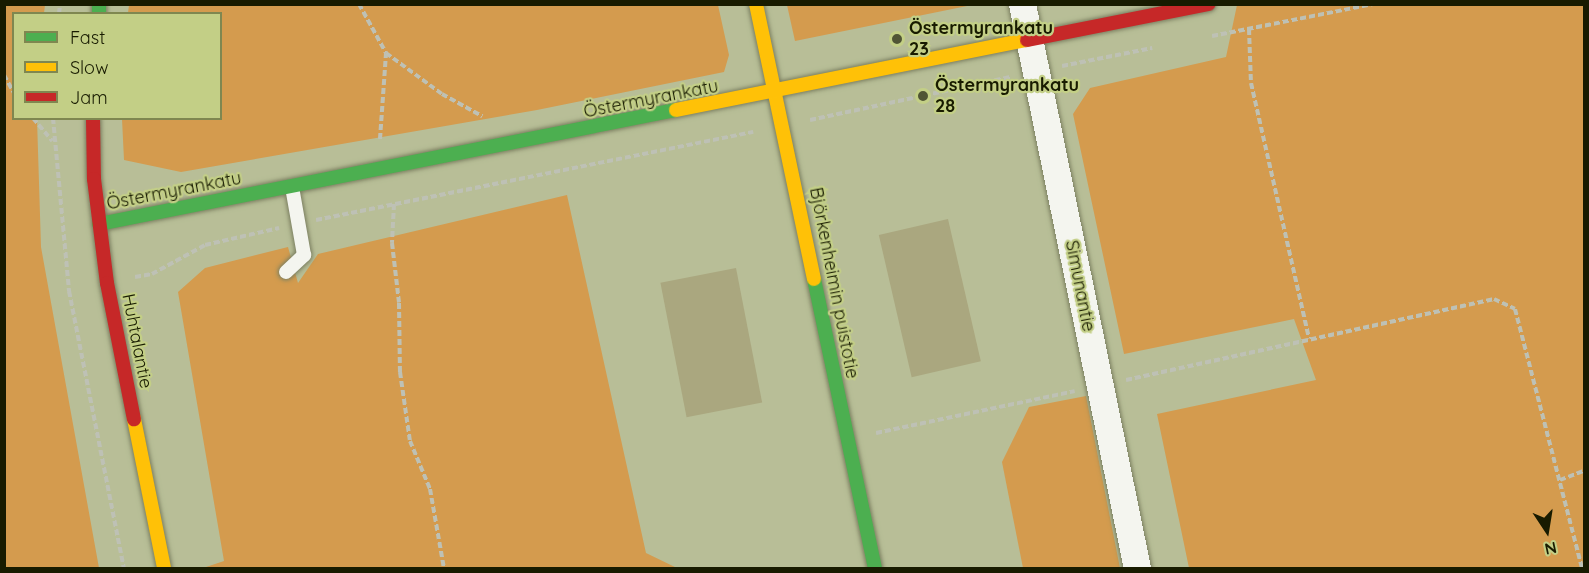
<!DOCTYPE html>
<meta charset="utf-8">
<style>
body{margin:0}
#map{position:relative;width:1589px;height:573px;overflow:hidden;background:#b8be97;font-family:Quicksand,sans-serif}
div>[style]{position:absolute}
.green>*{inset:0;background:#d49b4e}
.building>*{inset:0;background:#aaa77f;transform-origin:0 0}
.path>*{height:4px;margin-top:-2px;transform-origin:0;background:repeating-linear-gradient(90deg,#bec1b5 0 6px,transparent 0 9px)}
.roads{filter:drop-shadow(0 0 2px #7c8061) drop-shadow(0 0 2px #7c8061)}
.lane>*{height:14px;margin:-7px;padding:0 7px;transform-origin:7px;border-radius:7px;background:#f4f5ef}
.street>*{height:27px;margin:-13.5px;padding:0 13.5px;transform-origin:13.5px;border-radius:13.5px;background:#f4f5ef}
.fast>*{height:14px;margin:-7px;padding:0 7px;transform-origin:7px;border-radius:7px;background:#4caf50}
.slow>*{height:14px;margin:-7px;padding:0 7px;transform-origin:7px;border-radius:7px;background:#ffc107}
.jam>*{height:14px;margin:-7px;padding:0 7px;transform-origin:7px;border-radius:7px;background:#c62828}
.dots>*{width:16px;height:16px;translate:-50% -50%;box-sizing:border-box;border:3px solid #c3cf86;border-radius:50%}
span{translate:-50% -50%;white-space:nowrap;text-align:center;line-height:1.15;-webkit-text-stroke:4.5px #c3cf86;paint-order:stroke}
.poi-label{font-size:18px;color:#181b00;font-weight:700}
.left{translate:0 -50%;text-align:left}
.street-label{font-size:18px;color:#181b00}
.frame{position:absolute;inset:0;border:6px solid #181b00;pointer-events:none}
.legend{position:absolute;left:12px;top:12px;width:210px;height:108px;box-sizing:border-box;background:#c3cf86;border:2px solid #7f8750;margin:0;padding:8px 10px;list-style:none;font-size:18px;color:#181b00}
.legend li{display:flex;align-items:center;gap:12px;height:30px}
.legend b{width:30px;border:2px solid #7f8750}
.north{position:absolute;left:1517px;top:501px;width:60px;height:60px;-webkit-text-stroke:4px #c3cf86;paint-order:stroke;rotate:168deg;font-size:16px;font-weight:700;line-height:24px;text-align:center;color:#181b00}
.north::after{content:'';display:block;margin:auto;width:21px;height:27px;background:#181b00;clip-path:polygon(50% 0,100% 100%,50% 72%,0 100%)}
</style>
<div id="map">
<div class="green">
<div style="clip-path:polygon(4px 5px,45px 5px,44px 13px,14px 14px,14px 118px,37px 119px,41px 247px,99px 568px,5px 568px)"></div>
<div style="clip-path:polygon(129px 5px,718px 5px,729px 55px,724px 72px,537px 110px,181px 172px,124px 160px,122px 119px,220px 118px,220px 14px,128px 13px)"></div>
<div style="clip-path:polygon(787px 5px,787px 4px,972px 5px,795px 41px)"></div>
<div style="clip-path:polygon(1237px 5px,1584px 5px,1584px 568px,1189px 568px,1157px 414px,1316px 380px,1294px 319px,1124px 354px,1073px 114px,1090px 88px,1226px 57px)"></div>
<div style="clip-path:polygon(567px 195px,646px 553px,677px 568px,203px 568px,224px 561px,178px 292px,205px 268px,288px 247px,298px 283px,318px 254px)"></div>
<div style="clip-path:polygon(1086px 396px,1120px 568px,1023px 568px,1002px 462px,1029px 407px)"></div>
</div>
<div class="building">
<div style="left:948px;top:219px;width:146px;height:71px;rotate:77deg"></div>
<div style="left:736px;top:268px;width:137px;height:77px;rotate:79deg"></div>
</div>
<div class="path">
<div style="left:359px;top:4px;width:56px;rotate:61.1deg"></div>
<div style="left:386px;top:53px;width:69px;rotate:36.2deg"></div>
<div style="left:442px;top:94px;width:46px;rotate:28.8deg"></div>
<div style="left:59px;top:14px;width:10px;rotate:-84deg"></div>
<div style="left:1249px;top:29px;width:54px;rotate:87.9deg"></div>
<div style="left:1251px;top:83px;width:262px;rotate:77.2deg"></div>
<div style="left:1212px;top:36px;width:164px;rotate:-11.2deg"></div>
<div style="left:1062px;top:66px;width:92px;rotate:-11.3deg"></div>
<div style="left:4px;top:75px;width:21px;rotate:61deg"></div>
<div style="left:33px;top:118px;width:30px;rotate:50deg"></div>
<div style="left:53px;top:118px;width:174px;rotate:84.7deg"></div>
<div style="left:69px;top:291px;width:282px;rotate:78.8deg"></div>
<div style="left:810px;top:120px;width:206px;rotate:-12.1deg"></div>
<div style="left:380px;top:139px;width:86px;rotate:-86deg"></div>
<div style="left:394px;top:204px;width:39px;rotate:93deg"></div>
<div style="left:392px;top:243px;width:60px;rotate:83.3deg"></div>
<div style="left:399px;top:303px;width:69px;rotate:89.2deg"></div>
<div style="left:400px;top:372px;width:70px;rotate:81.8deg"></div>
<div style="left:410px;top:441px;width:52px;rotate:67.4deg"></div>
<div style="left:430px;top:489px;width:80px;rotate:80deg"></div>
<div style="left:316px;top:220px;width:446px;rotate:-11.4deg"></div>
<div style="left:135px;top:277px;width:17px;rotate:-10deg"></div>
<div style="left:152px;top:274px;width:60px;rotate:-28.7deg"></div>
<div style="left:205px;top:245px;width:76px;rotate:-12.9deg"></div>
<div style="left:1126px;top:380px;width:377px;rotate:-12.4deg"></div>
<div style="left:1494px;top:299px;width:23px;rotate:25deg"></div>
<div style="left:1515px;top:309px;width:268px;rotate:75.5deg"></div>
<div style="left:876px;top:433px;width:203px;rotate:-11.9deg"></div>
<div style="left:1560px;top:480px;width:26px;rotate:-21deg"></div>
</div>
<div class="roads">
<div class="lane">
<div style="left:286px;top:272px;width:25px;rotate:-43deg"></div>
<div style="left:304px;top:255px;width:69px;rotate:-100deg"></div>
</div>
<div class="street">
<div style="left:1022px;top:4px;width:576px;rotate:78.48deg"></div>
</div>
<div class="fast">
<div style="left:99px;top:4px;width:10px;rotate:90deg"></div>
<div style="left:99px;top:224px;width:588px;rotate:-11.18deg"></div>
<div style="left:814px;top:279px;width:295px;rotate:78.1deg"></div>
</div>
<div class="slow">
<div style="left:756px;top:4px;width:281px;rotate:78.1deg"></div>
<div style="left:676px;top:110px;width:358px;rotate:-11.3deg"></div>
<div style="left:134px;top:419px;width:152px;rotate:78.6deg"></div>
</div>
<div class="jam">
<div style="left:1027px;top:40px;width:185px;rotate:-11.2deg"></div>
<div style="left:93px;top:118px;width:61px;rotate:89.1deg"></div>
<div style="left:94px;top:179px;width:105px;rotate:82.9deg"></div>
<div style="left:107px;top:283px;width:139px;rotate:78.8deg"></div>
</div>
</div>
<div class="dots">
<div style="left:897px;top:39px;background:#505435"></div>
<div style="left:923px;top:96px;background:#505435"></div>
</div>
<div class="poi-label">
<span class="left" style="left:909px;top:39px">Östermyrankatu<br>23</span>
<span class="left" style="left:935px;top:96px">Östermyrankatu<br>28</span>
</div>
<div class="street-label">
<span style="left:651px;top:99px;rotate:-11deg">Östermyrankatu</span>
<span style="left:174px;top:191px;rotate:-11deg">Östermyrankatu</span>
<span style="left:834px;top:283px;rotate:79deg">Björkenheimin puistotie</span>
<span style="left:1080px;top:286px;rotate:79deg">Simunantie</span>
<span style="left:137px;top:341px;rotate:79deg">Huhtalantie</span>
</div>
<div class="frame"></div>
<ul class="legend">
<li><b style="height:8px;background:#4caf50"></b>Fast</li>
<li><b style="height:8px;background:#ffc107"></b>Slow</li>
<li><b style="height:8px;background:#c62828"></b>Jam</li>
</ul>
<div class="north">N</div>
</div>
